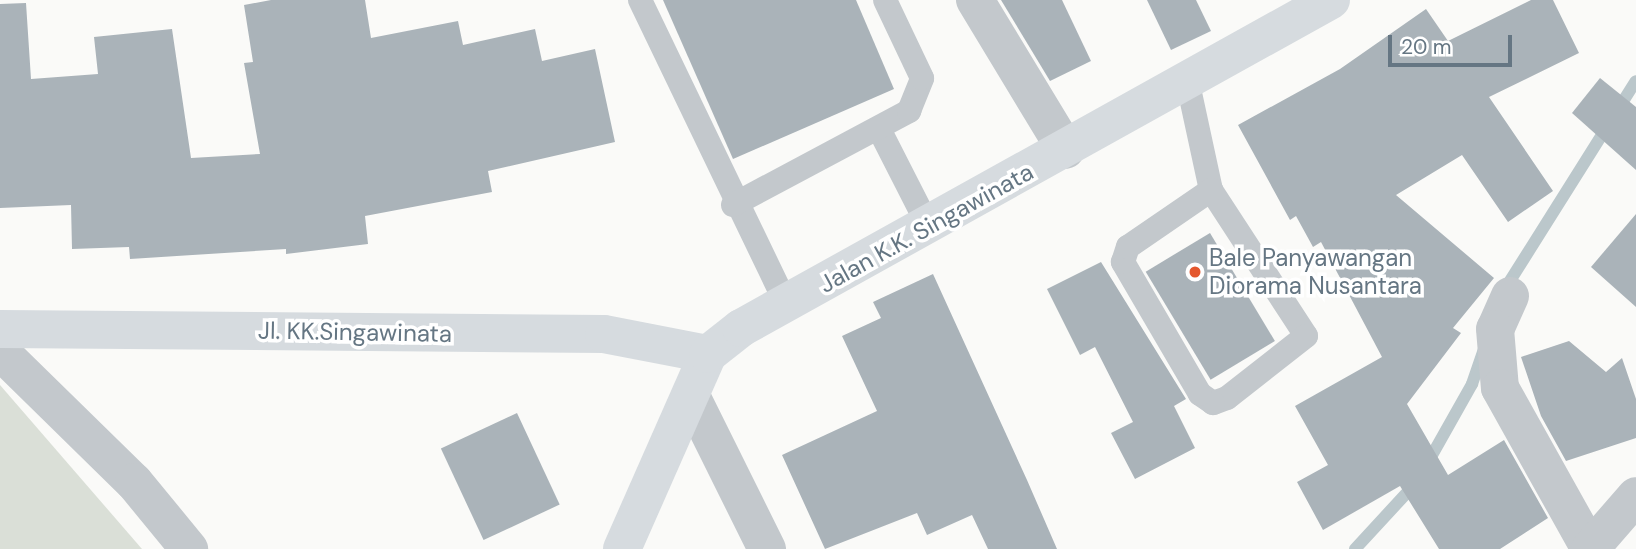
<!DOCTYPE html>
<style>
body{margin:0}
#map{position:relative;width:1636px;height:549px;overflow:hidden;background:#fafaf8;font-family:"DM Sans",sans-serif}
div>[style]{position:absolute}
.green>*{inset:0;background:#dadfd7}
.stream>*{height:12px;margin:-6px;padding:0 6px;transform-origin:6px;border-radius:6px;background:#bbc7cb}
.building>*{inset:0;background:#aab3b9;transform-origin:0 0}
.lane>*{height:24px;margin:-12px;padding:0 12px;transform-origin:12px;border-radius:12px;background:#c3c8cc}
.street>*{height:38px;margin:-19px;padding:0 19px;transform-origin:19px;border-radius:19px;background:#c3c8cc}
.secondary>*{height:38px;margin:-19px;padding:0 19px;transform-origin:19px;border-radius:19px;background:#d6dbdf}
.dots>*{width:19px;height:19px;translate:-50% -50%;box-sizing:border-box;border:4px solid #fff;border-radius:50%}
span{translate:-50% -50%;white-space:nowrap;text-align:center;line-height:1.15;-webkit-text-stroke:7px #fff;paint-order:stroke}
.street-label{font-size:24px;color:#657683}
.poi-label{font-size:24px;color:#657683}
.left{translate:0 -50%;text-align:left}
.scale{position:absolute;left:1388px;top:35px;width:124px;height:32px;box-sizing:border-box;border:4px solid #657683;border-top:0;padding-left:9px;font-size:21px;line-height:24px;white-space:nowrap;color:#657683;-webkit-text-stroke:5px #fff;paint-order:stroke}
</style>
<div id="map">
<div class="green">
<div style="clip-path:polygon(0 385px,142px 549px,0 549px)"></div>
</div>
<div class="stream">
<div style="left:1503px;top:292px;width:249px;rotate:-57.8deg"></div>
<div style="left:1427px;top:464px;width:92px;rotate:-60.6deg"></div>
<div style="left:1472px;top:384px;width:37px;rotate:-71deg"></div>
<div style="left:1355px;top:549px;width:90px;rotate:-47.3deg"></div>
</div>
<div class="building">
<div style="clip-path:polygon(271px 0,365px 0,371px 38px,458px 21px,463px 45px,535px 29px,542px 61px,595px 49px,615px 142px,488px 171px,492px 192px,365px 216px,368px 244px,286px 254px,286px 249px,130px 259px,129px 247px,72px 249px,71px 205px,0 208px,0 4px,26px 3px,31px 79px,98px 74px,94px 37px,172px 29px,191px 158px,260px 154px,244px 63px,253px 62px,244px 5px)"></div>
<div style="clip-path:polygon(663px 0,856px 0,894px 89px,733px 159px)"></div>
<div style="clip-path:polygon(1001px 0,1062px 0,1091px 61px,1050px 81px)"></div>
<div style="clip-path:polygon(1147px 0,1196px 0,1211px 31px,1171px 50px)"></div>
<div style="clip-path:polygon(1531px 0,1553px 0,1579px 53px,1489px 97px,1553px 191px,1508px 222px,1462px 155px,1396px 195px,1494px 278px,1453px 328px,1461px 333px,1407px 404px,1448px 475px,1504px 440px,1548px 518px,1500px 549px,1439px 549px,1400px 486px,1323px 530px,1297px 482px,1328px 465px,1295px 406px,1382px 357px,1321px 242px,1313px 247px,1296px 216px,1290px 220px,1238px 125px,1340px 69px,1426px 9px,1448px 41px)"></div>
<div style="clip-path:polygon(1600px 78px,1636px 107px,1636px 170px,1572px 113px)"></div>
<div style="clip-path:polygon(1636px 214px,1636px 307px,1591px 267px)"></div>
<div style="left:1210px;top:233px;width:126px;height:75px;rotate:59deg"></div>
<div style="clip-path:polygon(1101px 262px,1186px 399px,1174px 406px,1195px 448px,1135px 479px,1111px 433px,1133px 422px,1095px 347px,1080px 355px,1047px 289px)"></div>
<div style="clip-path:polygon(933px 274px,1027px 480px,1057px 549px,988px 549px,972px 515px,927px 535px,917px 513px,825px 549px,782px 455px,877px 411px,842px 336px,881px 318px,873px 302px)"></div>
<div style="clip-path:polygon(1569px 341px,1606px 372px,1622px 358px,1636px 399px,1636px 438px,1566px 461px,1541px 416px,1521px 357px)"></div>
<div style="left:517px;top:413px;width:101px;height:84px;rotate:65deg"></div>
</div>
<div class="lane">
<div style="left:640px;top:0;width:339px;rotate:64.3deg"></div>
<div style="left:1187px;top:79px;width:114px;rotate:77.8deg"></div>
<div style="left:1211px;top:190px;width:174px;rotate:56.9deg"></div>
<div style="left:1306px;top:336px;width:100px;rotate:141.9deg"></div>
<div style="left:1227px;top:398px;width:15px;rotate:160deg"></div>
<div style="left:1213px;top:403px;width:16px;rotate:-145deg"></div>
<div style="left:1200px;top:394px;width:153px;rotate:-120.3deg"></div>
<div style="left:1123px;top:262px;width:16px;rotate:-72deg"></div>
<div style="left:1128px;top:247px;width:101px;rotate:-34.5deg"></div>
<div style="left:879px;top:129px;width:110px;rotate:63deg"></div>
<div style="left:733px;top:205px;width:200px;rotate:-28.1deg"></div>
<div style="left:909px;top:111px;width:35px;rotate:-68deg"></div>
<div style="left:922px;top:78px;width:86px;rotate:-115.4deg"></div>
</div>
<div class="street">
<div style="left:975px;top:0;width:175px;rotate:58.8deg"></div>
<div style="left:1510px;top:296px;width:36px;rotate:114deg"></div>
<div style="left:1495px;top:329px;width:59px;rotate:85.2deg"></div>
<div style="left:1500px;top:388px;width:184px;rotate:60.8deg"></div>
<div style="left:0;top:351px;width:187px;rotate:44.4deg"></div>
<div style="left:134px;top:482px;width:87px;rotate:50.6deg"></div>
<div style="left:691px;top:396px;width:171px;rotate:63.6deg"></div>
<div style="left:1590px;top:549px;width:70px;rotate:-49deg"></div>
</div>
<div class="secondary">
<div style="left:0;top:329px;width:604px;rotate:0.47deg"></div>
<div style="left:604px;top:334px;width:106px;rotate:10.9deg"></div>
<div style="left:622px;top:549px;width:213px;rotate:-66.2deg"></div>
<div style="left:708px;top:354px;width:42px;rotate:-38.2deg"></div>
<div style="left:741px;top:328px;width:675px;rotate:-29.07deg"></div>
</div>
<div class="dots">
<div style="left:1195px;top:272px;background:#e4572e"></div>
</div>
<div class="street-label">
<span style="left:926px;top:228px;rotate:-29deg">Jalan K.K. Singawinata</span>
<span style="left:355px;top:332px;rotate:1deg">Jl. KK.Singawinata</span>
</div>
<div class="poi-label">
<span class="left" style="left:1209px;top:272px">Bale Panyawangan<br>Diorama Nusantara</span>
</div>
<div class="scale">20 m</div>
</div>
